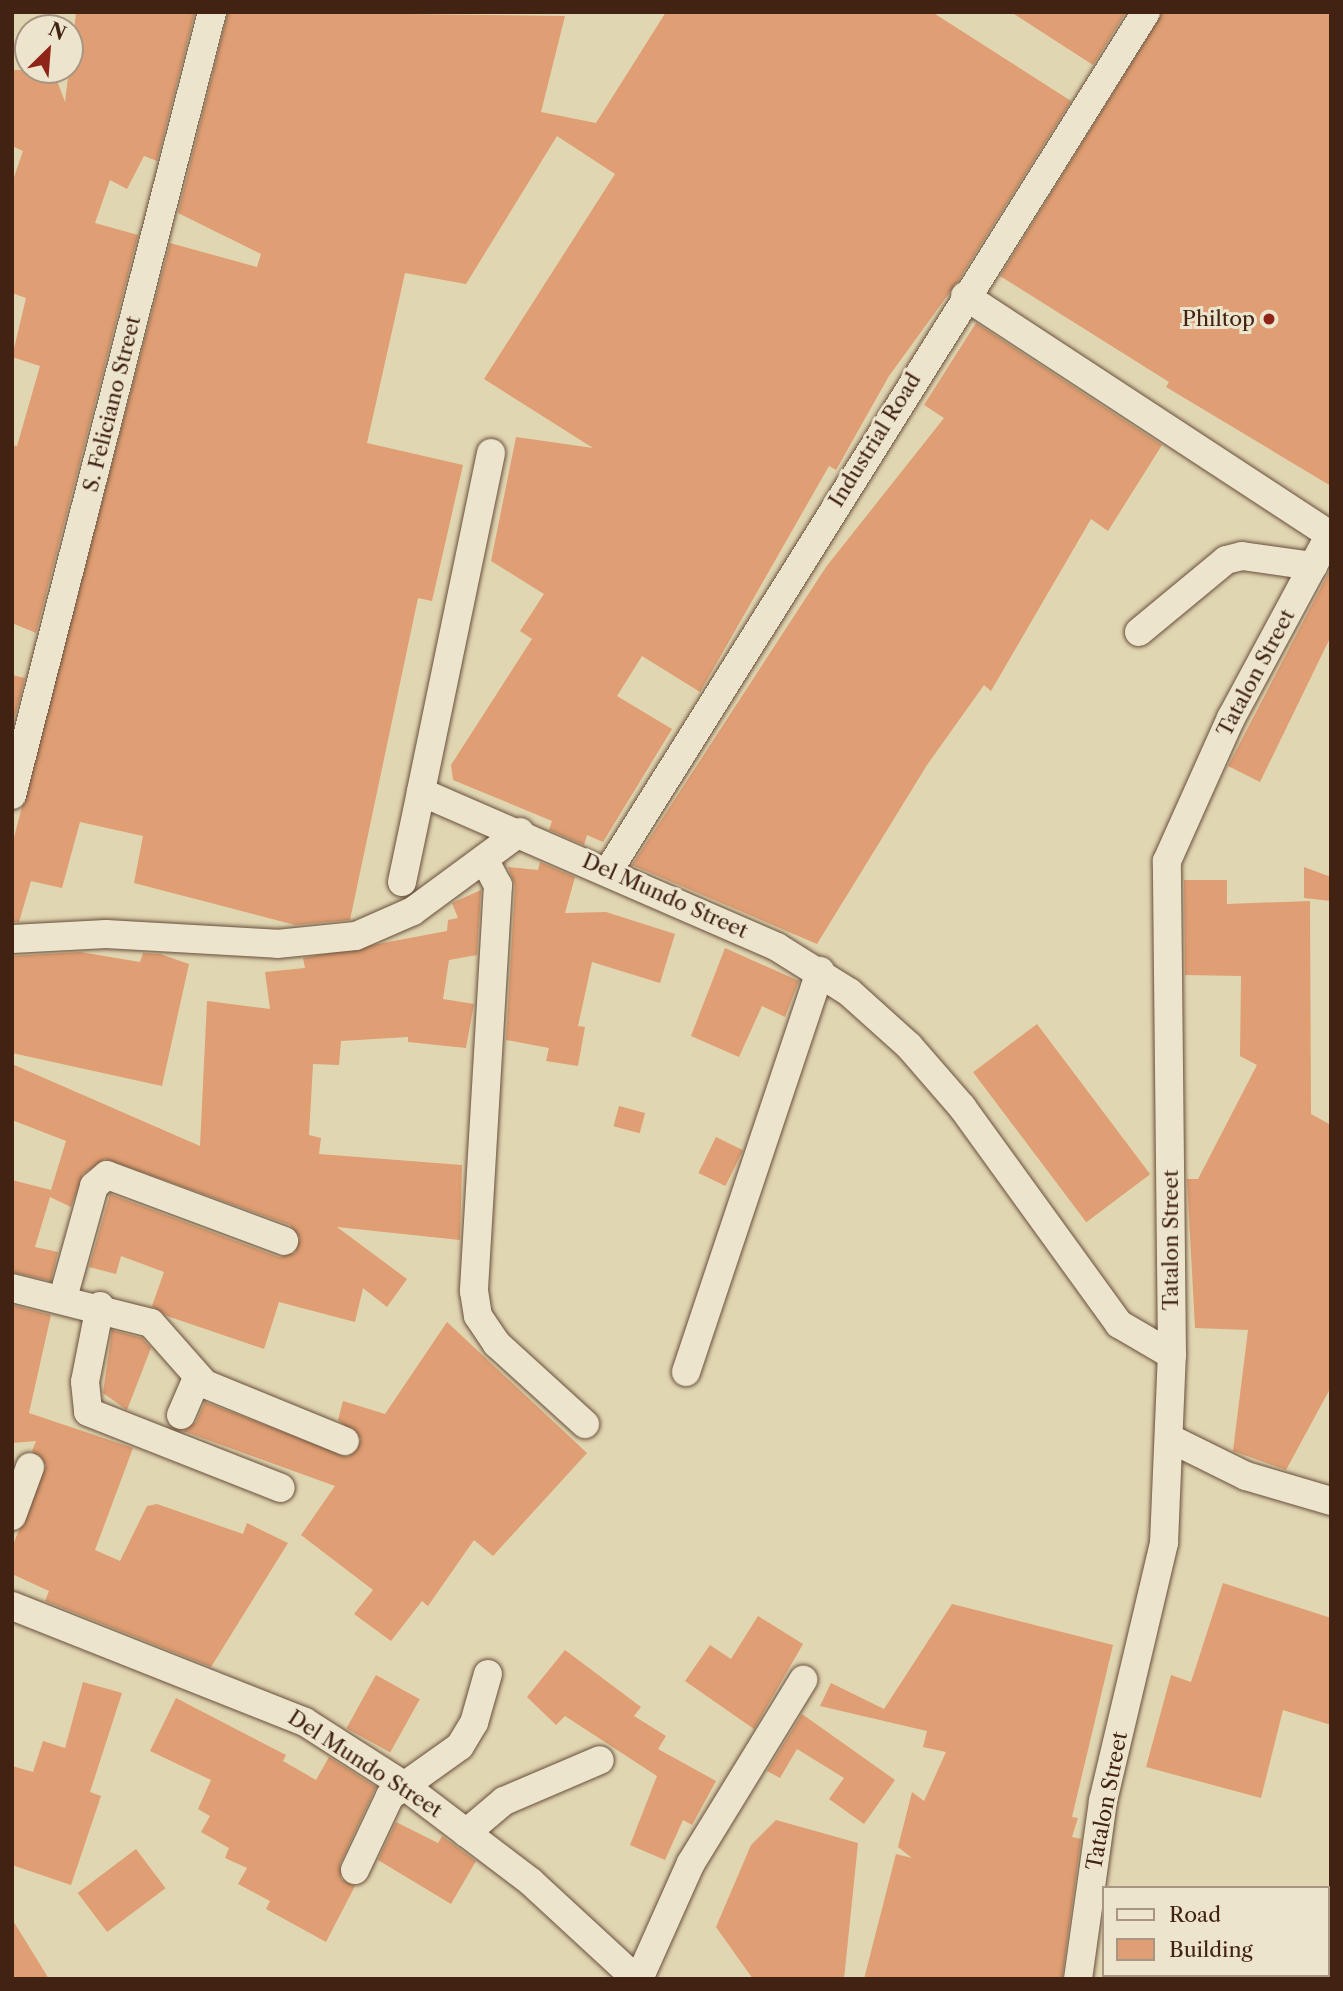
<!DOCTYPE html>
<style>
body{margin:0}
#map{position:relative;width:1343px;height:1991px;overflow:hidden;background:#e1d6b2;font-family:"Libre Caslon Text",serif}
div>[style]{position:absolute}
.building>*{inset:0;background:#df9e73;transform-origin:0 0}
.roads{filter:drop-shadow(0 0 2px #694f3b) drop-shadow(0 0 2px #694f3b)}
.minor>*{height:28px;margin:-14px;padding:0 14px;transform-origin:14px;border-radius:14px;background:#ece4cd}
.dots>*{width:19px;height:19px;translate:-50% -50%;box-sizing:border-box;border:4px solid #ece4cd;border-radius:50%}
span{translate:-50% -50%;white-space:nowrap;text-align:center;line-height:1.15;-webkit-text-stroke:6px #ece4cd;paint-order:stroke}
.poi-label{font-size:21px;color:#412213}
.right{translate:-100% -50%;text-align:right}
.street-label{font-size:21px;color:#412213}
.frame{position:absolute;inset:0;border:14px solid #412213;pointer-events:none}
.legend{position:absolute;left:1102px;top:1886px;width:228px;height:91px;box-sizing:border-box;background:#ece4cd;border:2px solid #a89683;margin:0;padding:9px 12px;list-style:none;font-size:21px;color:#412213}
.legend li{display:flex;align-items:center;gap:14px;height:35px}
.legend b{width:35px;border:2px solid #a89683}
.north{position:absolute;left:14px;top:14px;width:70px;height:70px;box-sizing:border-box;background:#ece4cd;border:2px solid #a89683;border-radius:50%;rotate:25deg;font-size:19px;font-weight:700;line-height:28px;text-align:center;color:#412213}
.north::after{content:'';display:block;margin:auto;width:24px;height:32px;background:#8f2418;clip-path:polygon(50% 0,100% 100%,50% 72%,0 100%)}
</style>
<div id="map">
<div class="building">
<div style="clip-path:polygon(91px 12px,195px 12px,157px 161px,144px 156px,127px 189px,110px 180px,95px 223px,138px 235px,36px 633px,12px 623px,12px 445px,17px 446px,40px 366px,12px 357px,26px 298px,12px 293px,12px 183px,23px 151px,12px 146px,12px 70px,53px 70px,65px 102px,76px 13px)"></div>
<div style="clip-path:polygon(228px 12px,565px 16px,541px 112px,596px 123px,666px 12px,932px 12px,1071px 101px,958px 281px,889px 376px,836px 470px,829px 466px,700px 692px,642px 656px,617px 696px,672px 729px,603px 842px,587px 835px,584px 845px,549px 830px,552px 821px,453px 780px,451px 765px,532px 639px,520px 631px,544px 594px,491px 561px,516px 437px,593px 448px,484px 379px,615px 174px,557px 136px,466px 284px,405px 273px,367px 443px,463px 465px,432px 601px,418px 598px,350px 920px,295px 925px,134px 883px,143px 836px,80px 822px,62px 888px,31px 881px,19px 922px,12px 922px,12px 845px,170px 243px,257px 267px,261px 254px,178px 213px)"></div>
<div style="clip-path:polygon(1011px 12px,1126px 12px,1093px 65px)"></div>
<div style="clip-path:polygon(1163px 12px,1331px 12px,1331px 486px,1166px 387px,1169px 382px,1000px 276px)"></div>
<div style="clip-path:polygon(976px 323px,1162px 445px,1108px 531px,1091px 519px,991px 691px,984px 685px,927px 765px,817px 944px,632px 865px,826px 567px,944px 418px,924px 405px)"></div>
<div style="clip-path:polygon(1331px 568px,1331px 636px,1260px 782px,1228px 766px)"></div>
<div style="clip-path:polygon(12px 675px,25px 678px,12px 727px)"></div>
<div style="clip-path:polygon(540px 862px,575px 877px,565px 913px,606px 912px,675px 934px,660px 983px,592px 962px,578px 1026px,585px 1027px,578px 1066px,546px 1061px,549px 1048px,506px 1040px,515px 886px,508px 867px,538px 870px)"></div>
<div style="clip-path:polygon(1304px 867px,1331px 877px,1331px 901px,1304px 898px)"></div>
<div style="clip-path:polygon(1184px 880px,1227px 880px,1227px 904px,1310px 901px,1311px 1114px,1331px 1125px,1331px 1387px,1286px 1470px,1233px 1451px,1248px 1330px,1195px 1328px,1187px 1179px,1198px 1179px,1257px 1065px,1240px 1056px,1241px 976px,1185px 975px)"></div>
<div style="clip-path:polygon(481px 890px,477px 955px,449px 960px,443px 999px,474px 1004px,466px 1048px,408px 1042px,408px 1037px,341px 1041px,339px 1065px,313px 1064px,309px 1135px,321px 1138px,319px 1154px,462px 1165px,460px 1240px,337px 1227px,407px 1279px,387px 1307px,363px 1288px,355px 1322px,279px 1302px,264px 1349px,167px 1316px,152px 1306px,164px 1272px,121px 1256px,116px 1274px,89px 1267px,110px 1194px,279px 1257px,295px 1253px,300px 1238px,290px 1225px,105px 1159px,83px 1174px,71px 1207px,50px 1197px,35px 1247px,58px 1252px,51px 1281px,12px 1272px,12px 1180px,51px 1190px,66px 1141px,12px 1120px,12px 1064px,200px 1146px,207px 1001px,270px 1009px,265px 972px,305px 968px,303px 958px,447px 931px,448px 920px,458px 918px,452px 903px)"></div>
<div style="clip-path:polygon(725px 948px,799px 981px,785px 1017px,762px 1006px,739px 1057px,691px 1036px)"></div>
<div style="clip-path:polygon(80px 952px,140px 962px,143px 953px,160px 954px,189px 964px,162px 1086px,12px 1053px,12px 956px)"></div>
<div style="left:1037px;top:1024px;width:188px;height:80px;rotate:53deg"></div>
<div style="left:619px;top:1106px;width:27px;height:21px;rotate:15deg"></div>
<div style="left:716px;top:1137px;width:30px;height:40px;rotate:26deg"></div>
<div style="clip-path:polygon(12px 1305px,51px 1315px,29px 1413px,133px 1448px,95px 1550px,120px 1561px,147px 1506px,157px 1504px,243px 1534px,247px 1523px,288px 1543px,211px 1667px,45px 1601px,49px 1591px,12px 1574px,12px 1547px,46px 1465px,32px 1451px,36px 1441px,12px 1443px)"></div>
<div style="clip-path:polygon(447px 1322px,587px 1453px,493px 1556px,474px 1540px,428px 1606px,422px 1601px,391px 1641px,354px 1614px,373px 1590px,301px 1535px,335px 1486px,183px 1431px,196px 1422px,205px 1402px,348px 1457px,361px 1439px,338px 1420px,343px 1401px,385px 1414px)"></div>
<div style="clip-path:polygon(112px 1330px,142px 1338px,151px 1348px,127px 1410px,103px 1393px)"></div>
<div style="clip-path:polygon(1223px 1583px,1331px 1618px,1331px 1725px,1283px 1710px,1261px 1798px,1146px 1767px,1171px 1675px,1191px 1682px)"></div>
<div style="clip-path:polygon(952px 1604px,1113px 1645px,1072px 1817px,1078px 1818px,1072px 1837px,1081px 1839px,1062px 1979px,864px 1979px,896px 1854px,912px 1858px,898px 1847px,912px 1792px,924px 1801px,946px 1752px,923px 1747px,927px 1731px,820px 1706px,831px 1683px,884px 1709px)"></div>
<div style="clip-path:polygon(758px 1616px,803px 1644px,754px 1729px,685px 1681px,710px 1645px,731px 1659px)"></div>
<div style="clip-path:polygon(565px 1650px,641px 1707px,634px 1716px,666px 1736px,658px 1749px,716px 1781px,692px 1825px,683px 1820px,665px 1860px,630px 1845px,657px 1776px,565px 1716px,556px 1725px,527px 1697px)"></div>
<div style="left:376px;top:1675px;width:50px;height:61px;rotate:29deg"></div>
<div style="clip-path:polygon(83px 1682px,122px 1693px,90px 1792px,101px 1796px,71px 1885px,12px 1865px,12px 1766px,33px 1772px,43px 1741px,65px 1748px)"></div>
<div style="clip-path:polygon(176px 1698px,286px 1755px,283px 1761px,316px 1780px,329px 1757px,376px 1787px,340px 1864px,341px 1879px,355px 1886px,326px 1942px,266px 1909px,270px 1901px,238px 1884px,247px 1868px,225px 1858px,229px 1848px,201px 1832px,210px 1816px,198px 1809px,211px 1780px,150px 1751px)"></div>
<div style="clip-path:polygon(802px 1714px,895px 1780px,864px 1824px,829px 1799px,844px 1778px,797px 1749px,780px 1778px,767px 1771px)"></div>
<div style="clip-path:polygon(776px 1820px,858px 1843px,844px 1979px,753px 1979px,716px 1927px,751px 1845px)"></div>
<div style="clip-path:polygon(396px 1822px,438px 1843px,442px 1836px,476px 1861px,451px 1904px,378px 1860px)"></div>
<div style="left:136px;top:1849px;width:49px;height:73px;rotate:53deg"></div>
<div style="clip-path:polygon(12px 1919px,49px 1979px,12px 1979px)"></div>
</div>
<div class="roads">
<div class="minor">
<div style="left:965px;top:296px;width:435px;rotate:33.2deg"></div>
<div style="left:491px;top:453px;width:346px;rotate:101.7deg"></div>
<div style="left:421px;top:792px;width:388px;rotate:23.5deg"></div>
<div style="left:777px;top:947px;width:85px;rotate:32deg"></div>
<div style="left:849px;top:992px;width:81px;rotate:42deg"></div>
<div style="left:909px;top:1046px;width:81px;rotate:49deg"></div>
<div style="left:962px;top:1107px;width:268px;rotate:54.1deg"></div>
<div style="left:1119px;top:1324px;width:61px;rotate:30.3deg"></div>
<div style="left:1139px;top:632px;width:113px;rotate:-39.6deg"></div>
<div style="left:1226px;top:560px;width:16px;rotate:-14deg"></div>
<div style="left:1242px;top:556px;width:72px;rotate:8deg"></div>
<div style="left:12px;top:795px;width:808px;rotate:-75.67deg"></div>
<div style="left:484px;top:859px;width:30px;rotate:62deg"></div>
<div style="left:498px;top:885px;width:407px;rotate:93.4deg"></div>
<div style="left:474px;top:1291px;width:25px;rotate:81deg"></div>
<div style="left:478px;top:1316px;width:34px;rotate:56deg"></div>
<div style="left:497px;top:1344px;width:119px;rotate:42.3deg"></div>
<div style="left:609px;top:870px;width:1012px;rotate:-57.96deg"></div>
<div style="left:402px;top:882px;width:92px;rotate:-78.1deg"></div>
<div style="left:12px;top:939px;width:94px;rotate:-3deg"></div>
<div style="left:106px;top:934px;width:171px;rotate:3.3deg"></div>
<div style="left:277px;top:944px;width:79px;rotate:-5.8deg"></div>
<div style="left:356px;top:936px;width:62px;rotate:-23.7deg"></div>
<div style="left:413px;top:911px;width:133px;rotate:-36.4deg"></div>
<div style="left:12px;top:1288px;width:143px;rotate:14.1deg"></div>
<div style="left:151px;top:1323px;width:81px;rotate:48.5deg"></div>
<div style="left:205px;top:1384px;width:151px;rotate:22.2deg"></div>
<div style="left:63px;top:1298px;width:116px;rotate:-74.5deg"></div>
<div style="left:94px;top:1186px;width:17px;rotate:-40deg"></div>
<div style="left:107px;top:1175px;width:189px;rotate:20.4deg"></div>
<div style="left:100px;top:1306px;width:77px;rotate:101.2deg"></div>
<div style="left:85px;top:1382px;width:30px;rotate:84deg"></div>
<div style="left:88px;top:1412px;width:207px;rotate:21.5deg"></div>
<div style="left:686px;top:1372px;width:423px;rotate:-71.5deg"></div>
<div style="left:181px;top:1415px;width:40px;rotate:-66.6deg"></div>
<div style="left:1169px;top:1438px;width:86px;rotate:26.3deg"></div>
<div style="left:1246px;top:1476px;width:89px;rotate:16.4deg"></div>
<div style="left:12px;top:1516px;width:52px;rotate:-69.8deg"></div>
<div style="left:12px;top:1606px;width:315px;rotate:21.6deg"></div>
<div style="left:305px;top:1722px;width:115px;rotate:32.6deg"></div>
<div style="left:402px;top:1784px;width:162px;rotate:37.2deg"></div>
<div style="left:531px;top:1882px;width:143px;rotate:42.7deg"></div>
<div style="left:466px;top:1833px;width:50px;rotate:-40.1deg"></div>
<div style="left:504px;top:1801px;width:104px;rotate:-23.1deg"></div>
<div style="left:355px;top:1870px;width:82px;rotate:-64.7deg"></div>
<div style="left:390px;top:1796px;width:86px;rotate:-35.5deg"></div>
<div style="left:460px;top:1746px;width:27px;rotate:-59deg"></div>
<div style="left:474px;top:1723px;width:51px;rotate:-74.1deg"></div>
<div style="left:639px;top:1979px;width:127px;rotate:-65.9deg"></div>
<div style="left:691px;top:1863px;width:215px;rotate:-58.5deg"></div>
<div style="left:1078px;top:1979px;width:180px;rotate:-82deg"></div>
<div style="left:1103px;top:1801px;width:265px;rotate:-76.7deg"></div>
<div style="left:1164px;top:1543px;width:188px;rotate:-87.6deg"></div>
<div style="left:1172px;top:1355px;width:494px;rotate:-90.6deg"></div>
<div style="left:1167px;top:861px;width:157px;rotate:-65.9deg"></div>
<div style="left:1231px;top:718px;width:211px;rotate:-61.7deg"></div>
</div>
</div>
<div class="dots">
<div style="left:1269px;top:319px;background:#8f2418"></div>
</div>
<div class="poi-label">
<span class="right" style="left:1255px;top:319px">Philtop</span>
</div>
<div class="street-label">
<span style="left:112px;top:404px;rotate:-76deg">S. Feliciano Street</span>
<span style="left:875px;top:440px;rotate:-58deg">Industrial Road</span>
<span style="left:1256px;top:673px;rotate:-62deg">Tatalon Street</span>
<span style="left:665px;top:896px;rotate:24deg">Del Mundo Street</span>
<span style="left:1171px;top:1240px;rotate:-90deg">Tatalon Street</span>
<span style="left:365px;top:1764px;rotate:33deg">Del Mundo Street</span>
<span style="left:1107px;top:1801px;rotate:-79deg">Tatalon Street</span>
</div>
<div class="frame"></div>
<ul class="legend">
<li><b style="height:9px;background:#ece4cd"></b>Road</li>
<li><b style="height:19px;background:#df9e73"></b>Building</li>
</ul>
<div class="north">N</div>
</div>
